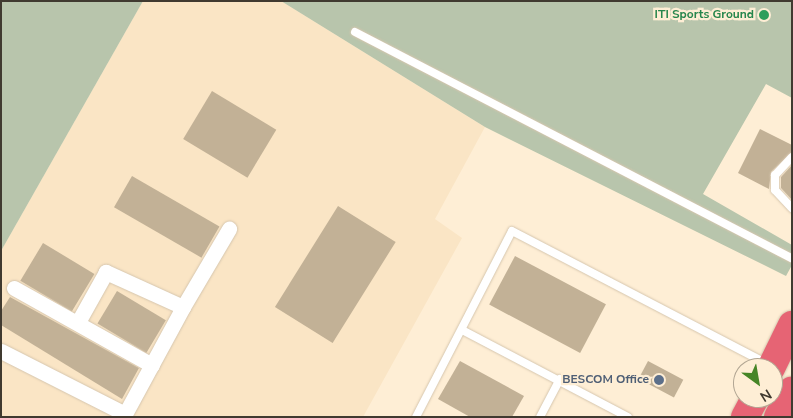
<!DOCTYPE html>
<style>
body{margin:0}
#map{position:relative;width:793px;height:418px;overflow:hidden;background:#feeed5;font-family:"Nunito Sans",sans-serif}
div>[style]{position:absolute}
.built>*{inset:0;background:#fae5c5}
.green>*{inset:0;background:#b8c5ac}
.building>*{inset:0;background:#c2b196;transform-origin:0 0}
.roads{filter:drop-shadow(0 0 1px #d6c6ae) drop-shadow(0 0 1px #d6c6ae)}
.lane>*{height:8px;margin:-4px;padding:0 4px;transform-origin:4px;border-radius:4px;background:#fff}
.street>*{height:15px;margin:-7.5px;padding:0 7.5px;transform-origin:7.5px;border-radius:7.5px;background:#fff}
.highway>*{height:28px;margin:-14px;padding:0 14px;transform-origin:14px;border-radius:14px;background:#e66474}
.dots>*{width:14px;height:14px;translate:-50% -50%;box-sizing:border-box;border:2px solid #feeed5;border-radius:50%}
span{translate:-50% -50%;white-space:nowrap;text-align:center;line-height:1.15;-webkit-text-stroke:4.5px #feeed5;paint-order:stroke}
.leisure-label{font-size:12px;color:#27864d;font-weight:700}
.right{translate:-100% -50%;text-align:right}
.service-label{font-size:12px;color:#4e5e75;font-weight:700}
.frame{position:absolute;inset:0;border:2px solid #403a30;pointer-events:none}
.north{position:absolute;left:733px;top:358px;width:50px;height:50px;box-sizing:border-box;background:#feeed5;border:1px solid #b2a693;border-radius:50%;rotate:148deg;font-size:14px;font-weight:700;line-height:20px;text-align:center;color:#403a30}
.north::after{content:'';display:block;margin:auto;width:18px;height:22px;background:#468526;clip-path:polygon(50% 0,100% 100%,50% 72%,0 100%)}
</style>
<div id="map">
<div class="built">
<div style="clip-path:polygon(143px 1px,281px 1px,485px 127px,435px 219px,462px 238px,363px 417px,1px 417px,1px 251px)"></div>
</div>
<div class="green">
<div style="clip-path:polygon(1px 1px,143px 1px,1px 251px)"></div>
<div style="clip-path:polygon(281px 1px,792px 1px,792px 98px,766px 84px,703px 194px,792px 245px,792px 265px,786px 276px,485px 127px)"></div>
</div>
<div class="building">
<div style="left:212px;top:91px;width:75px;height:56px;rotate:31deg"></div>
<div style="clip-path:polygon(760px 129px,792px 145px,792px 152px,771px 172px,769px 189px,738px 173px)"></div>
<div style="clip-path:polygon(792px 165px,792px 200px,781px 188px,781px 177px)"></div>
<div style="left:132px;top:176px;width:101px;height:36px;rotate:30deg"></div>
<div style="left:338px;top:206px;width:68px;height:119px;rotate:32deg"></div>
<div style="left:43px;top:243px;width:60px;height:44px;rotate:31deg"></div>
<div style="left:515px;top:256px;width:103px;height:55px;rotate:28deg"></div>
<div style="left:117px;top:291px;width:57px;height:38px;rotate:31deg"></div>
<div style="clip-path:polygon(10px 297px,139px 368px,122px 399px,1px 325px,1px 311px)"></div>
<div style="clip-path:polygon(460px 361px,524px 396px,512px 417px,470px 417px,438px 399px)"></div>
<div style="left:648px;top:361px;width:40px;height:20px;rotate:28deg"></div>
</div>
<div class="roads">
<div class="lane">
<div style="left:355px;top:32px;width:492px;rotate:27.4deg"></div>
<div style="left:792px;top:157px;width:25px;rotate:133deg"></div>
<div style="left:775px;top:175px;width:15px;rotate:90deg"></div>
<div style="left:775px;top:190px;width:25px;rotate:47deg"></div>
<div style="left:464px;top:331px;width:185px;rotate:27.7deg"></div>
<div style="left:416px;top:417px;width:209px;rotate:-62.7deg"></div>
<div style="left:512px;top:231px;width:290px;rotate:27.5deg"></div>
<div style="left:540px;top:417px;width:43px;rotate:-62.2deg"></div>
</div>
<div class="street">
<div style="left:14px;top:288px;width:158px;rotate:29.2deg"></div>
<div style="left:183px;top:307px;width:91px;rotate:-59.5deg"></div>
<div style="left:1px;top:351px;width:139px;rotate:26.9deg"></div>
<div style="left:125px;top:414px;width:122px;rotate:-61.5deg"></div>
<div style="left:183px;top:307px;width:85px;rotate:-155.6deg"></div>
<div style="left:106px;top:272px;width:57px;rotate:119.2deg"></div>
</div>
<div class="highway">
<div style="left:771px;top:368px;width:48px;rotate:-64deg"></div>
<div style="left:745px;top:417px;width:21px;rotate:-62deg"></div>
<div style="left:778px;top:417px;width:30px;rotate:-62deg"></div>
</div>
</div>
<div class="dots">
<div style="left:764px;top:15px;background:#2e9e5b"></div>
<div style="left:659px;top:380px;background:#5c6f8a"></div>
</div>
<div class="leisure-label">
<span class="right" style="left:754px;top:15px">ITI Sports Ground</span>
</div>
<div class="service-label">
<span class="right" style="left:649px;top:380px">BESCOM Office</span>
</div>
<div class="frame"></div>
<div class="north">N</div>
</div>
